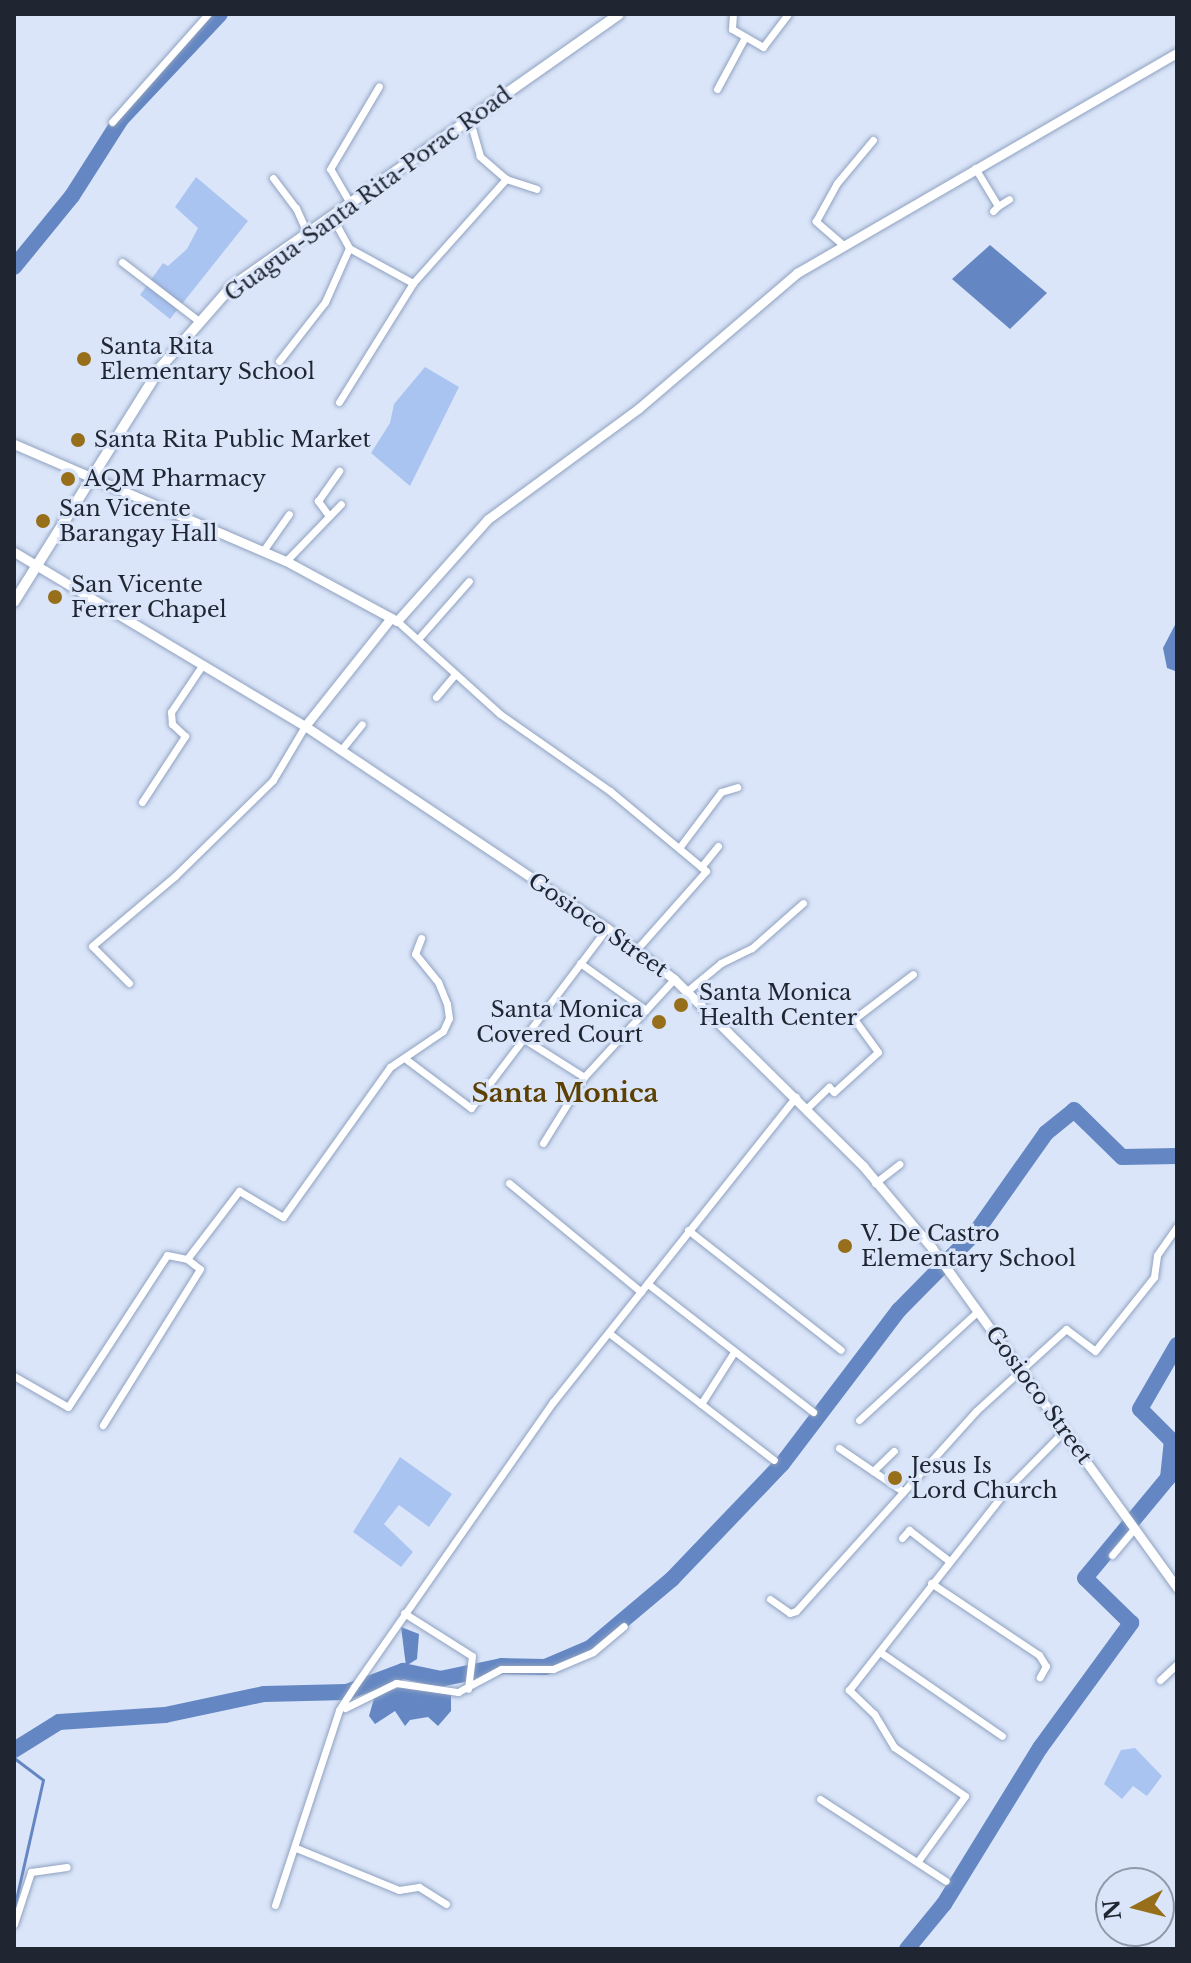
<!DOCTYPE html>
<style>
body{margin:0}
#map{position:relative;width:1191px;height:1963px;overflow:hidden;background:#dae5f9;font-family:"Libre Baskerville",serif}
div>[style]{position:absolute}
.green>*{inset:0;background:#aac4f2}
.water>*{inset:0;background:#6487c3}
.stream>*{height:3px;margin:-1.5px;padding:0 1.5px;transform-origin:1.5px;border-radius:1.5px;background:#6487c3}
.river>*{height:16px;margin:-8px;padding:0 8px;transform-origin:8px;border-radius:8px;background:#6487c3}
.roads{filter:drop-shadow(0 0 2px #90a2c0) drop-shadow(0 0 2px #90a2c0)}
.minor>*{height:7px;margin:-3.5px;padding:0 3.5px;transform-origin:3.5px;border-radius:3.5px;background:#fff}
.tertiary>*{height:9px;margin:-4.5px;padding:0 4.5px;transform-origin:4.5px;border-radius:4.5px;background:#fff}
.secondary>*{height:10px;margin:-5px;padding:0 5px;transform-origin:5px;border-radius:5px;background:#fff}
.dots>*{width:22px;height:22px;translate:-50% -50%;box-sizing:border-box;border:4px solid #dae5f9;border-radius:50%}
span{translate:-50% -50%;white-space:nowrap;text-align:center;line-height:1.15;-webkit-text-stroke:6px #dae5f9;paint-order:stroke}
.street-label{font-size:22px;color:#1f2632}
.poi-label{font-size:22px;color:#1f2632}
.left{translate:0 -50%;text-align:left}
.right{translate:-100% -50%;text-align:right}
.quarter-label{font-size:26px;color:#5c4103;font-weight:700}
.frame{position:absolute;inset:0;border:16px solid #1f2632;pointer-events:none}
.north{position:absolute;left:1095px;top:1867px;width:80px;height:80px;box-sizing:border-box;background:#dae5f9;border:2px solid #8f99a9;border-radius:50%;rotate:263deg;font-size:22px;font-weight:700;line-height:32px;text-align:center;color:#1f2632}
.north::after{content:'';display:block;margin:auto;width:28px;height:36px;background:#976f1a;clip-path:polygon(50% 0,100% 100%,50% 72%,0 100%)}
</style>
<div id="map">
<div class="green">
<div style="clip-path:polygon(196px 177px,248px 221px,170px 319px,140px 295px,163px 263px,168px 266px,187px 249px,198px 228px,175px 207px)"></div>
<div style="clip-path:polygon(425px 367px,459px 387px,410px 486px,371px 453px,390px 423px,394px 404px)"></div>
<div style="clip-path:polygon(400px 1457px,452px 1494px,429px 1527px,399px 1505px,384px 1524px,413px 1552px,401px 1567px,353px 1532px)"></div>
<div style="clip-path:polygon(1135px 1748px,1162px 1776px,1147px 1796px,1133px 1786px,1122px 1799px,1104px 1784px,1121px 1750px)"></div>
</div>
<div class="water">
<div style="clip-path:polygon(990px 245px,1047px 293px,1010px 329px,952px 279px)"></div>
<div style="clip-path:polygon(1177px 621px,1177px 670px,1175px 671px,1167px 668px,1163px 648px)"></div>
<div style="clip-path:polygon(401px 1627px,419px 1634px,417px 1659px,406px 1666px)"></div>
<div style="clip-path:polygon(404px 1686px,451px 1694px,451px 1711px,438px 1726px,428px 1717px,410px 1720px,405px 1726px,395px 1711px,375px 1724px,369px 1716px,375px 1695px)"></div>
</div>
<div class="stream">
<div style="left:14px;top:1758px;width:36px;rotate:37deg"></div>
<div style="left:43px;top:1780px;width:132px;rotate:102.7deg"></div>
</div>
<div class="river">
<div style="left:14px;top:267px;width:92px;rotate:-50.8deg"></div>
<div style="left:72px;top:196px;width:91px;rotate:-57.5deg"></div>
<div style="left:121px;top:119px;width:144px;rotate:-46.7deg"></div>
<div style="left:14px;top:1750px;width:53px;rotate:-31.9deg"></div>
<div style="left:59px;top:1722px;width:106px;rotate:-3.8deg"></div>
<div style="left:165px;top:1715px;width:101px;rotate:-12deg"></div>
<div style="left:264px;top:1694px;width:83px;rotate:-1.4deg"></div>
<div style="left:347px;top:1692px;width:60px;rotate:-20.6deg"></div>
<div style="left:403px;top:1671px;width:38px;rotate:12deg"></div>
<div style="left:440px;top:1679px;width:63px;rotate:-11.8deg"></div>
<div style="left:502px;top:1666px;width:43px;rotate:1.3deg"></div>
<div style="left:545px;top:1667px;width:49px;rotate:-22.9deg"></div>
<div style="left:590px;top:1648px;width:107px;rotate:-40.1deg"></div>
<div style="left:672px;top:1579px;width:159px;rotate:-46.3deg"></div>
<div style="left:782px;top:1464px;width:193px;rotate:-52.8deg"></div>
<div style="left:899px;top:1310px;width:110px;rotate:-45.4deg"></div>
<div style="left:976px;top:1232px;width:121px;rotate:-54.7deg"></div>
<div style="left:1046px;top:1133px;width:36px;rotate:-39deg"></div>
<div style="left:1074px;top:1110px;width:67px;rotate:44.4deg"></div>
<div style="left:1122px;top:1157px;width:55px;rotate:-1deg"></div>
<div style="left:907px;top:1949px;width:58px;rotate:-50.6deg"></div>
<div style="left:944px;top:1904px;width:183px;rotate:-58.4deg"></div>
<div style="left:1040px;top:1748px;width:155px;rotate:-53.9deg"></div>
<div style="left:1131px;top:1623px;width:64px;rotate:-135.6deg"></div>
<div style="left:1085px;top:1578px;width:130px;rotate:-50.3deg"></div>
<div style="left:1168px;top:1478px;width:37px;rotate:-84deg"></div>
<div style="left:1172px;top:1441px;width:45px;rotate:-135deg"></div>
<div style="left:1140px;top:1409px;width:74px;rotate:-60deg"></div>
</div>
<div class="roads">
<div class="minor">
<div style="left:733px;top:14px;width:15px;rotate:94deg"></div>
<div style="left:732px;top:29px;width:36px;rotate:30deg"></div>
<div style="left:763px;top:47px;width:41px;rotate:-52.9deg"></div>
<div style="left:717px;top:89px;width:59px;rotate:-61.7deg"></div>
<div style="left:112px;top:122px;width:144px;rotate:-48.4deg"></div>
<div style="left:975px;top:168px;width:44px;rotate:58.8deg"></div>
<div style="left:998px;top:206px;width:7px;rotate:135deg"></div>
<div style="left:273px;top:178px;width:38px;rotate:53deg"></div>
<div style="left:296px;top:208px;width:27px;rotate:66deg"></div>
<div style="left:506px;top:179px;width:32px;rotate:18deg"></div>
<div style="left:350px;top:203px;width:39px;rotate:-120deg"></div>
<div style="left:330px;top:169px;width:96px;rotate:-59.4deg"></div>
<div style="left:998px;top:206px;width:13px;rotate:-32deg"></div>
<div style="left:332px;top:217px;width:35px;rotate:61deg"></div>
<div style="left:349px;top:248px;width:73px;rotate:28.7deg"></div>
<div style="left:842px;top:244px;width:35px;rotate:-139deg"></div>
<div style="left:816px;top:221px;width:43px;rotate:-61.1deg"></div>
<div style="left:837px;top:183px;width:56px;rotate:-50.1deg"></div>
<div style="left:122px;top:262px;width:97px;rotate:37.5deg"></div>
<div style="left:279px;top:361px;width:75px;rotate:-52.1deg"></div>
<div style="left:325px;top:302px;width:59px;rotate:-66deg"></div>
<div style="left:339px;top:402px;width:140px;rotate:-58.1deg"></div>
<div style="left:413px;top:283px;width:140px;rotate:-48.2deg"></div>
<div style="left:506px;top:179px;width:35px;rotate:-139deg"></div>
<div style="left:480px;top:156px;width:36px;rotate:-106deg"></div>
<div style="left:329px;top:516px;width:19px;rotate:-126deg"></div>
<div style="left:318px;top:501px;width:37px;rotate:-55deg"></div>
<div style="left:263px;top:551px;width:45px;rotate:-54.9deg"></div>
<div style="left:286px;top:561px;width:79px;rotate:-46deg"></div>
<div style="left:397px;top:621px;width:139px;rotate:42.1deg"></div>
<div style="left:500px;top:714px;width:134px;rotate:35deg"></div>
<div style="left:610px;top:791px;width:125px;rotate:39.8deg"></div>
<div style="left:706px;top:871px;width:106px;rotate:131.5deg"></div>
<div style="left:418px;top:639px;width:77px;rotate:-48.7deg"></div>
<div style="left:436px;top:697px;width:30px;rotate:-50deg"></div>
<div style="left:341px;top:750px;width:33px;rotate:-51deg"></div>
<div style="left:142px;top:802px;width:79px;rotate:-56.9deg"></div>
<div style="left:185px;top:736px;width:18px;rotate:-137deg"></div>
<div style="left:172px;top:724px;width:12px;rotate:-95deg"></div>
<div style="left:171px;top:712px;width:54px;rotate:-56.3deg"></div>
<div style="left:679px;top:848px;width:70px;rotate:-53.1deg"></div>
<div style="left:721px;top:792px;width:17px;rotate:-17deg"></div>
<div style="left:701px;top:867px;width:27px;rotate:-51deg"></div>
<div style="left:580px;top:963px;width:81px;rotate:35.5deg"></div>
<div style="left:129px;top:983px;width:52px;rotate:-135deg"></div>
<div style="left:92px;top:946px;width:109px;rotate:-40.1deg"></div>
<div style="left:175px;top:876px;width:137px;rotate:-44.4deg"></div>
<div style="left:273px;top:780px;width:63px;rotate:-59.3deg"></div>
<div style="left:686px;top:992px;width:45px;rotate:-39.6deg"></div>
<div style="left:721px;top:963px;width:34px;rotate:-26deg"></div>
<div style="left:752px;top:948px;width:68px;rotate:-41.4deg"></div>
<div style="left:524px;top:1039px;width:71px;rotate:32.3deg"></div>
<div style="left:584px;top:1077px;width:133px;rotate:-47.4deg"></div>
<div style="left:407px;top:1060px;width:80px;rotate:36.9deg"></div>
<div style="left:471px;top:1108px;width:226px;rotate:-52.9deg"></div>
<div style="left:806px;top:1109px;width:32px;rotate:-44deg"></div>
<div style="left:829px;top:1087px;width:7px;rotate:45deg"></div>
<div style="left:834px;top:1092px;width:59px;rotate:-42.3deg"></div>
<div style="left:878px;top:1052px;width:41px;rotate:-126deg"></div>
<div style="left:854px;top:1019px;width:74px;rotate:-37.3deg"></div>
<div style="left:543px;top:1143px;width:78px;rotate:-58.2deg"></div>
<div style="left:509px;top:1183px;width:171px;rotate:39.5deg"></div>
<div style="left:875px;top:1183px;width:31px;rotate:-38deg"></div>
<div style="left:688px;top:1230px;width:194px;rotate:38.1deg"></div>
<div style="left:187px;top:1259px;width:86px;rotate:-52.6deg"></div>
<div style="left:239px;top:1191px;width:51px;rotate:30.6deg"></div>
<div style="left:283px;top:1217px;width:184px;rotate:-54.5deg"></div>
<div style="left:390px;top:1067px;width:64px;rotate:-34.2deg"></div>
<div style="left:443px;top:1031px;width:14px;rotate:-65deg"></div>
<div style="left:449px;top:1018px;width:14px;rotate:-98deg"></div>
<div style="left:447px;top:1004px;width:24px;rotate:-112deg"></div>
<div style="left:438px;top:982px;width:36px;rotate:-129deg"></div>
<div style="left:415px;top:954px;width:17px;rotate:-69deg"></div>
<div style="left:648px;top:1284px;width:209px;rotate:37.8deg"></div>
<div style="left:609px;top:1333px;width:208px;rotate:37.6deg"></div>
<div style="left:14px;top:1376px;width:62px;rotate:29.9deg"></div>
<div style="left:68px;top:1407px;width:181px;rotate:-56.9deg"></div>
<div style="left:167px;top:1255px;width:20px;rotate:11deg"></div>
<div style="left:187px;top:1259px;width:16px;rotate:38deg"></div>
<div style="left:200px;top:1269px;width:184px;rotate:121.9deg"></div>
<div style="left:701px;top:1404px;width:62px;rotate:-57.6deg"></div>
<div style="left:859px;top:1420px;width:161px;rotate:-42.5deg"></div>
<div style="left:839px;top:1448px;width:75px;rotate:34.1deg"></div>
<div style="left:873px;top:1471px;width:29px;rotate:-44deg"></div>
<div style="left:902px;top:1538px;width:11px;rotate:-49deg"></div>
<div style="left:909px;top:1530px;width:49px;rotate:37.6deg"></div>
<div style="left:1112px;top:1555px;width:35px;rotate:-50deg"></div>
<div style="left:931px;top:1583px;width:130px;rotate:33.7deg"></div>
<div style="left:1039px;top:1655px;width:13px;rotate:58deg"></div>
<div style="left:1046px;top:1666px;width:13px;rotate:119deg"></div>
<div style="left:770px;top:1599px;width:24px;rotate:35deg"></div>
<div style="left:790px;top:1613px;width:6px;rotate:-18deg"></div>
<div style="left:796px;top:1611px;width:269px;rotate:-48deg"></div>
<div style="left:976px;top:1411px;width:122px;rotate:-42.3deg"></div>
<div style="left:1066px;top:1329px;width:36px;rotate:37deg"></div>
<div style="left:1095px;top:1351px;width:95px;rotate:-51.4deg"></div>
<div style="left:1154px;top:1277px;width:22px;rotate:-82deg"></div>
<div style="left:1157px;top:1255px;width:35px;rotate:-55deg"></div>
<div style="left:404px;top:1613px;width:80px;rotate:32.3deg"></div>
<div style="left:472px;top:1656px;width:33px;rotate:97deg"></div>
<div style="left:880px;top:1652px;width:148px;rotate:34.5deg"></div>
<div style="left:1160px;top:1680px;width:23px;rotate:-43deg"></div>
<div style="left:345px;top:1708px;width:57px;rotate:-26.1deg"></div>
<div style="left:396px;top:1683px;width:63px;rotate:8.3deg"></div>
<div style="left:458px;top:1692px;width:49px;rotate:-28.1deg"></div>
<div style="left:501px;top:1669px;width:52px"></div>
<div style="left:553px;top:1669px;width:43px;rotate:-23deg"></div>
<div style="left:593px;top:1652px;width:40px;rotate:-40deg"></div>
<div style="left:820px;top:1799px;width:150px;rotate:33.1deg"></div>
<div style="left:296px;top:1848px;width:111px;rotate:22.2deg"></div>
<div style="left:399px;top:1890px;width:20px;rotate:-9deg"></div>
<div style="left:419px;top:1887px;width:32px;rotate:32deg"></div>
<div style="left:918px;top:1861px;width:80px;rotate:-54.1deg"></div>
<div style="left:965px;top:1796px;width:86px;rotate:-145.4deg"></div>
<div style="left:894px;top:1747px;width:39px;rotate:-121deg"></div>
<div style="left:874px;top:1714px;width:35px;rotate:-136deg"></div>
<div style="left:849px;top:1690px;width:257px;rotate:-51.8deg"></div>
<div style="left:1008px;top:1488px;width:81px;rotate:-45.5deg"></div>
<div style="left:275px;top:1905px;width:205px;rotate:-71.8deg"></div>
<div style="left:339px;top:1710px;width:27px;rotate:-57deg"></div>
<div style="left:354px;top:1687px;width:348px;rotate:-55.1deg"></div>
<div style="left:553px;top:1402px;width:390px;rotate:-51.5deg"></div>
<div style="left:14px;top:1924px;width:55px;rotate:-71.9deg"></div>
<div style="left:31px;top:1872px;width:36px;rotate:-8deg"></div>
</div>
<div class="tertiary">
<div style="left:14px;top:444px;width:296px;rotate:23.3deg"></div>
<div style="left:286px;top:561px;width:126px;rotate:28.4deg"></div>
<div style="left:397px;top:621px;width:137px;rotate:-48.3deg"></div>
<div style="left:488px;top:519px;width:187px;rotate:-36.3deg"></div>
<div style="left:639px;top:408px;width:208px;rotate:-40.5deg"></div>
<div style="left:797px;top:273px;width:439px;rotate:-30.1deg"></div>
<div style="left:14px;top:552px;width:339px;rotate:30.9deg"></div>
<div style="left:305px;top:726px;width:363px;rotate:33.8deg"></div>
<div style="left:607px;top:928px;width:84px;rotate:37.3deg"></div>
<div style="left:674px;top:979px;width:266px;rotate:44.7deg"></div>
<div style="left:863px;top:1166px;width:107px;rotate:49.9deg"></div>
<div style="left:932px;top:1248px;width:419px;rotate:54.2deg"></div>
<div style="left:305px;top:726px;width:138px;rotate:-51.5deg"></div>
</div>
<div class="secondary">
<div style="left:14px;top:602px;width:276px;rotate:-58deg"></div>
<div style="left:160px;top:368px;width:108px;rotate:-48.8deg"></div>
<div style="left:231px;top:287px;width:474px;rotate:-35.1deg"></div>
</div>
</div>
<div class="dots">
<div style="left:84px;top:359px;background:#976f1a"></div>
<div style="left:78px;top:440px;background:#976f1a"></div>
<div style="left:68px;top:479px;background:#976f1a"></div>
<div style="left:43px;top:521px;background:#976f1a"></div>
<div style="left:55px;top:597px;background:#976f1a"></div>
<div style="left:681px;top:1005px;background:#976f1a"></div>
<div style="left:659px;top:1022px;background:#976f1a"></div>
<div style="left:845px;top:1246px;background:#976f1a"></div>
<div style="left:895px;top:1478px;background:#976f1a"></div>
</div>
<div class="street-label">
<span style="left:368px;top:194px;rotate:-36deg">Guagua-Santa Rita-Porac Road</span>
<span style="left:598px;top:925px;rotate:35deg">Gosioco Street</span>
<span style="left:1039px;top:1395px;rotate:54deg">Gosioco Street</span>
</div>
<div class="poi-label">
<span class="left" style="left:100px;top:359px">Santa Rita<br>Elementary School</span>
<span class="left" style="left:94px;top:440px">Santa Rita Public Market</span>
<span class="left" style="left:84px;top:479px">AQM Pharmacy</span>
<span class="left" style="left:59px;top:521px">San Vicente<br>Barangay Hall</span>
<span class="left" style="left:71px;top:597px">San Vicente<br>Ferrer Chapel</span>
<span class="left" style="left:699px;top:1005px">Santa Monica<br>Health Center</span>
<span class="right" style="left:643px;top:1022px">Santa Monica<br>Covered Court</span>
<span class="left" style="left:861px;top:1246px">V. De Castro<br>Elementary School</span>
<span class="left" style="left:911px;top:1478px">Jesus Is<br>Lord Church</span>
</div>
<div class="quarter-label">
<span style="left:565px;top:1094px">Santa Monica</span>
</div>
<div class="frame"></div>
<div class="north">N</div>
</div>
